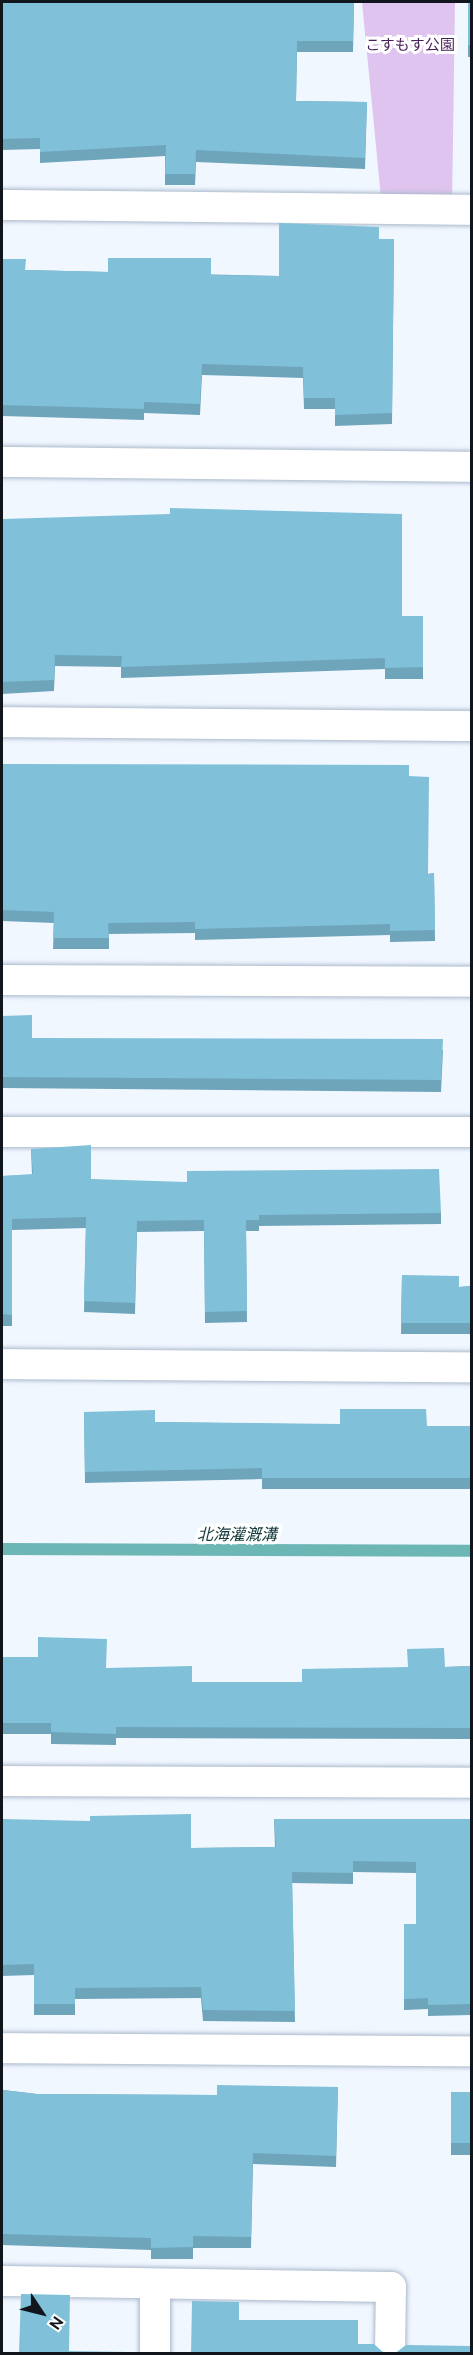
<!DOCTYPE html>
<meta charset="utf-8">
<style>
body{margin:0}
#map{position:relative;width:473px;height:2355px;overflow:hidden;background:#f1f7ff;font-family:Ubuntu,"Noto Sans JP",sans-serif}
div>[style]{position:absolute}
.green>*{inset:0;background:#dec4ee}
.stream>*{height:12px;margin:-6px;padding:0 6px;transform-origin:6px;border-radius:6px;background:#6cb6b5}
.roads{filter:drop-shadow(0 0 2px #abbacd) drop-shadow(0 0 2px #abbacd)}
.minor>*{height:30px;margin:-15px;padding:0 15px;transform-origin:15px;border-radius:15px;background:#fff}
.wall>*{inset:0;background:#6ea5bb;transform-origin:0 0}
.building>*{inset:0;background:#80c0d9;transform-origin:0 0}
span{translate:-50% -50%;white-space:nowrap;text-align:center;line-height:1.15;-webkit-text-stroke:6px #fff;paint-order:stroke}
.park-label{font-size:15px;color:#451f58}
.water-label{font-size:16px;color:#113636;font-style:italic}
.frame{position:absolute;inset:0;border:3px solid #10161c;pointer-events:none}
.north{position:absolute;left:12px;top:2283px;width:60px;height:60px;-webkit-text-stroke:4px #fff;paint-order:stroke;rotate:125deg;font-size:16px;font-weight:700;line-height:24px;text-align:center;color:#10161c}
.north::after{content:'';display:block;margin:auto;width:21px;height:27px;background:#10161c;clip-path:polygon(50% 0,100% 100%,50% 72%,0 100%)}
</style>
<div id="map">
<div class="green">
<div style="clip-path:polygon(362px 2px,455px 2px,452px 207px,382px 208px)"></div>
</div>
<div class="stream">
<div style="left:2px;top:1549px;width:470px;rotate:0.2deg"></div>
</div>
<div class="roads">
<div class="minor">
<div style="left:2px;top:205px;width:470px;rotate:0.6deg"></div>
<div style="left:2px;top:462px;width:470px;rotate:0.6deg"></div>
<div style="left:2px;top:722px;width:470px;rotate:0.5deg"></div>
<div style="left:2px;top:980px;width:470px;rotate:0.2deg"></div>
<div style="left:2px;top:1132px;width:470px"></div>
<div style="left:2px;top:1364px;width:470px;rotate:0.4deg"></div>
<div style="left:2px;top:1781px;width:470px;rotate:0.2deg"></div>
<div style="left:2px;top:2048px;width:470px;rotate:0.4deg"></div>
<div style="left:2px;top:2281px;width:389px;rotate:0.9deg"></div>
<div style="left:391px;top:2287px;width:67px;rotate:90.9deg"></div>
<div style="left:155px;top:2354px;width:68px;rotate:-90deg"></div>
</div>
</div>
<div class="wall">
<div style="clip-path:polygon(2px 2px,354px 2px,353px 52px,297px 52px,296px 101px,367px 102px,365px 169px,196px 162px,195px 185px,165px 185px,165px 156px,40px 163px,40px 149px,2px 150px)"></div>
<div style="left:468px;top:2px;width:3px;height:55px"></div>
<div style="clip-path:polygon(379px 239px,394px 239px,392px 424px,335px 426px,335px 409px,304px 409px,303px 378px,202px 375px,200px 415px,144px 413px,144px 420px,2px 416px,2px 259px,25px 270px,279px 276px)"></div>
<div style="clip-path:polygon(2px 519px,402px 616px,423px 616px,423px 679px,385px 679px,385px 669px,121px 678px,121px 667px,55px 666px,54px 691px,2px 694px)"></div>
<div style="clip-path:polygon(2px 764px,409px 776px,428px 874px,434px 873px,435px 941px,390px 942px,390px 935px,195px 940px,195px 933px,109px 934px,109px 949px,53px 949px,54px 923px,2px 921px)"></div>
<div style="clip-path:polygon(2px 1016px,32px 1038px,443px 1050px,441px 1092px,2px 1088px)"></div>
<div style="clip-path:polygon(31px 1149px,91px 1179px,441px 1213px,441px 1224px,259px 1226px,259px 1231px,246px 1231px,247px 1322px,205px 1323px,204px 1231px,137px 1232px,135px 1314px,84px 1312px,86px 1228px,12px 1230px,12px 1326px,2px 1326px,2px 1176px,32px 1175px)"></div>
<div style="clip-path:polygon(402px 1275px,459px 1287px,471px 1286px,471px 1334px,401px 1334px)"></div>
<div style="clip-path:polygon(84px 1412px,155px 1422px,427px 1426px,471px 1435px,471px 1489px,262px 1489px,262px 1479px,85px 1483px)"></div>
<div style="clip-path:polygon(2px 1657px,38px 1657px,192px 1682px,302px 1682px,445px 1667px,471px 1666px,471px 1739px,116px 1738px,116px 1745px,51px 1744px,51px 1734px,2px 1734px)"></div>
<div style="clip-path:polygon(2px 1819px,191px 1848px,275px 1847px,274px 1819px,471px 1819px,471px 2015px,428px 2016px,428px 2009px,404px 2010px,404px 1924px,416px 1924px,416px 1873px,353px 1872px,353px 1884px,292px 1883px,295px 2022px,203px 2021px,201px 1998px,75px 1999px,75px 2015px,34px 2015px,34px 1975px,2px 1976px)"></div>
<div style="clip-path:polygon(2px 2065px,3px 2090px,37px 2094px,217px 2095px,338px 2087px,336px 2167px,253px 2164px,251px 2248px,193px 2248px,193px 2259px,151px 2259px,151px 2250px,2px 2245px)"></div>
<div style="left:451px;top:2092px;width:20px;height:63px"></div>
</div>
<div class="building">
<div style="clip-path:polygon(2px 2px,354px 2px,353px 41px,297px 41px,296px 101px,367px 102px,365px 158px,196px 150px,195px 174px,165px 174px,166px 145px,40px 152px,40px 138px,2px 139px)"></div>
<div style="left:468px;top:2px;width:3px;height:43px"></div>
<div style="clip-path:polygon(279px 223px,379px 227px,379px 239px,394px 239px,392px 413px,335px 415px,335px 398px,304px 398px,303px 367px,202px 364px,200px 404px,144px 402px,144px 409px,2px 405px,2px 259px,26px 259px,25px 270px,108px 272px,108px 258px,211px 258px,211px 275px,279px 276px)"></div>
<div style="clip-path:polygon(170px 508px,402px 514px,402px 616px,423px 616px,423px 667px,385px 668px,385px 658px,121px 667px,122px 656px,55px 655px,54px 680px,2px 682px,2px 519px,170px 514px)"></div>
<div style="clip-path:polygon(2px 764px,409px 765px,409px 776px,429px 777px,428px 874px,434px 873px,435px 930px,390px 931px,390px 924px,195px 929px,195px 922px,108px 923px,109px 938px,53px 938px,54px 912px,2px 910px)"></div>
<div style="clip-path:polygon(32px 1015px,32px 1038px,443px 1039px,441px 1080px,2px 1077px,2px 1016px)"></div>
<div style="clip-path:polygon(91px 1145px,91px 1179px,187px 1182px,187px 1171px,439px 1169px,441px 1213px,259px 1215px,259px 1220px,246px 1220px,247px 1311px,205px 1312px,204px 1220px,137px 1221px,135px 1303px,84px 1301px,86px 1217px,12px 1219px,12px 1315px,2px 1314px,2px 1176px,33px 1174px,31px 1149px)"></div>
<div style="clip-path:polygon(402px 1275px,459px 1276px,459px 1287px,471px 1286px,471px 1323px,401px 1323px)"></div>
<div style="clip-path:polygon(340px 1409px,426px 1409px,427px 1426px,470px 1426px,470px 1435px,471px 1435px,471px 1478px,262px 1478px,262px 1468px,85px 1472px,84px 1412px,155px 1410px,155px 1422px,340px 1424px)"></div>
<div style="clip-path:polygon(38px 1637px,107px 1639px,106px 1668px,192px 1666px,192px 1682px,302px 1682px,302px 1669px,408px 1667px,407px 1649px,444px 1648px,445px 1667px,471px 1666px,471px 1728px,116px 1727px,116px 1734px,51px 1732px,51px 1723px,2px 1723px,2px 1657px,38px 1657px)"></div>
<div style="clip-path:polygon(191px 1814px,191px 1848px,276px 1847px,274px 1819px,471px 1819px,471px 2004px,428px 2005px,428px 1998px,404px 1999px,404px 1924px,416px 1924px,416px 1862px,353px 1861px,353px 1873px,292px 1872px,295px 2011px,203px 2010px,201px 1987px,75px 1988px,75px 2004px,34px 2004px,34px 1964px,2px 1965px,2px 1819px,90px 1821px,90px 1816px)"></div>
<div style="clip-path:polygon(2px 2065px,3px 2065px,3px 2090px,37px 2094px,217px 2095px,217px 2085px,338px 2087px,336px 2156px,253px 2153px,251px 2237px,193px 2236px,193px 2247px,151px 2248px,151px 2238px,2px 2234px)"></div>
<div style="left:451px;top:2092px;width:20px;height:51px"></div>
<div style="clip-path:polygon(21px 2294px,70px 2295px,69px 2351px,128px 2352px,128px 2354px,2px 2354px,2px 2352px,19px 2353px)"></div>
<div style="clip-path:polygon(192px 2301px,239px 2302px,239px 2320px,358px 2320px,358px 2344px,374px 2344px,385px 2354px,191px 2354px)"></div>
<div style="clip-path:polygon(406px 2345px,471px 2346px,471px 2354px,394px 2354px)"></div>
</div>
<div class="park-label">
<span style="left:410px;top:45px">こすもす公園</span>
</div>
<div class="water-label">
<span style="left:237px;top:1534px">北海灌漑溝</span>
</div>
<div class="frame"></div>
<div class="north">N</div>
</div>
